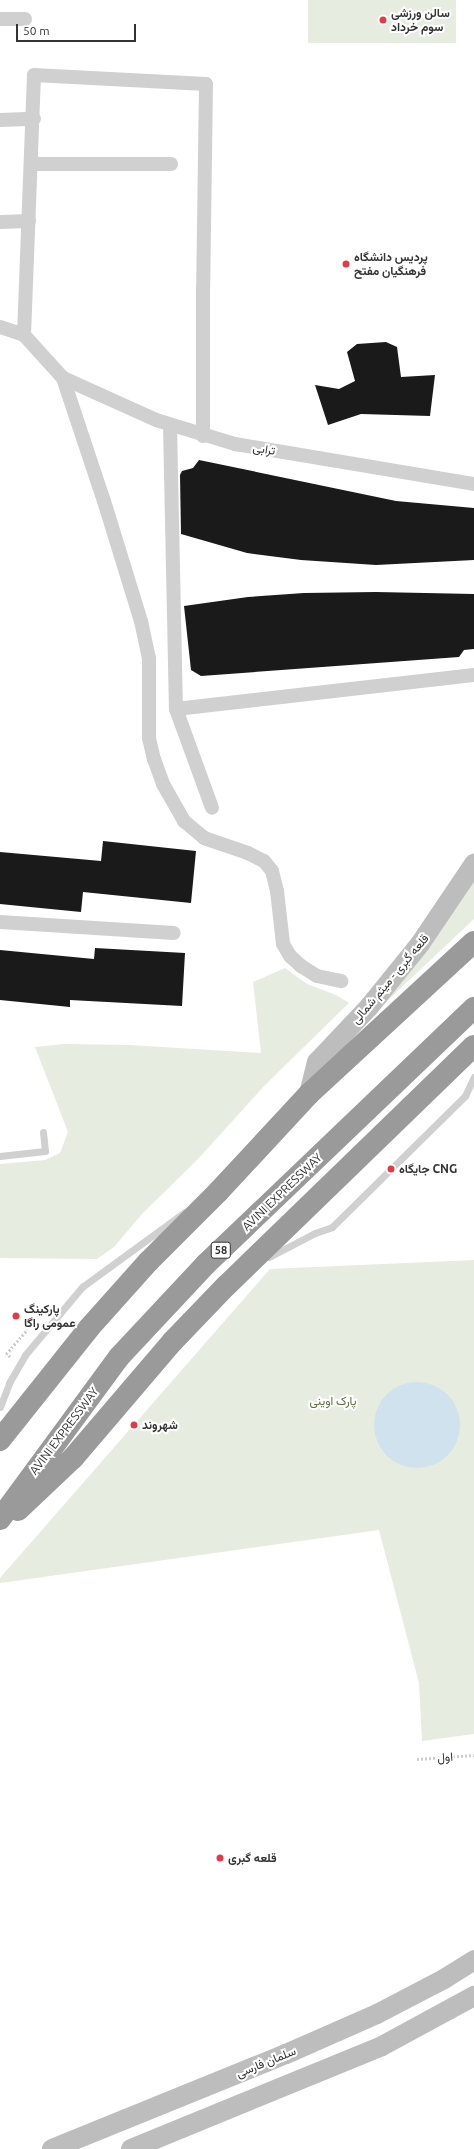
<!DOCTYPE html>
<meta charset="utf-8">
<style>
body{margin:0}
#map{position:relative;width:474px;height:2149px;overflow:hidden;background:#fff;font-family:Ubuntu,Vazirmatn,sans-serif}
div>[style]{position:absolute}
.green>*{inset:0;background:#e6ecdf;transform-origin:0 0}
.water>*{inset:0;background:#cfe2ee}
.round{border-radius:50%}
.building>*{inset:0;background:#1a1a1a}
.path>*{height:2.5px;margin-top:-1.25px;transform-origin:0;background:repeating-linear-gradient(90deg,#cdcdcd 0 2px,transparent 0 4px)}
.lane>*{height:7px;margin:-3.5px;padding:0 3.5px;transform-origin:3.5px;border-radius:3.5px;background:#d0d0d0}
.street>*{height:14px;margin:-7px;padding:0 7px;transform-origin:7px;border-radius:7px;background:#d0d0d0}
.secondary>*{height:20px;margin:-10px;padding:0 10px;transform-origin:10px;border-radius:10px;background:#bdbdbd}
.highway>*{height:22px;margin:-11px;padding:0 11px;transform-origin:11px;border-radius:11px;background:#9a9a9a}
.dots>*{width:11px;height:11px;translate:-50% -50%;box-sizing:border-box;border:2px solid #fff;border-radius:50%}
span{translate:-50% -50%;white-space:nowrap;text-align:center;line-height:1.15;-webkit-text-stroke:4px #fff;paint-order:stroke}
.shield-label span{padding:1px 3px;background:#fff;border:1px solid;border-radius:3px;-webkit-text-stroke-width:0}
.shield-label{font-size:11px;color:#333;font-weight:700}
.poi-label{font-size:12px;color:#333;font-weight:700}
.left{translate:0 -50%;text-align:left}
.street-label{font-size:12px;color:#333}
.park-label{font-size:12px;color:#56703f}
.scale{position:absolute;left:16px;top:24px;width:120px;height:18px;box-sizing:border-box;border:2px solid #333;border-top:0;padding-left:5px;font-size:12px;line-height:14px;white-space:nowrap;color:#333;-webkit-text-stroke:3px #fff;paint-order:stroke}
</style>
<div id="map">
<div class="green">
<div style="left:308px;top:0;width:148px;height:43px"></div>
<div style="clip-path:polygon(474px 879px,474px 919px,370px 1017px)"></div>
<div style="clip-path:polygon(285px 968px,307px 984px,336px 995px,349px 1003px,265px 1085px,198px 1159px,142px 1214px,114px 1247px,97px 1259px,0 1258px,0 1164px,45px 1160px,60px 1153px,68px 1132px,35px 1047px,64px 1044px,129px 1045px,261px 1053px,253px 982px)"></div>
<div style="clip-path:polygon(474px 1260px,474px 1734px,422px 1741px,419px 1683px,379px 1530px,0 1583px,0 1578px,270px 1269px)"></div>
</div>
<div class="water">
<div class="round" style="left:374px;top:1382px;width:86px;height:86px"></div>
</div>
<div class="building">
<div style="clip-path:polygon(386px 342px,397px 347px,401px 377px,435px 375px,430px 416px,361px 414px,328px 425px,315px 385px,339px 389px,355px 381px,347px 352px,357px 344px)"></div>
<div style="clip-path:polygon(199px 460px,396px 501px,474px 508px,474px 560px,376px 565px,301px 560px,247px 553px,181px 534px,180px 475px,182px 471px,193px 468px)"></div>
<div style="clip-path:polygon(376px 592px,474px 594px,474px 649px,464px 650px,459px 657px,201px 676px,191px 670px,184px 606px,248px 597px,304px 593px)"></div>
<div style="clip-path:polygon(103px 841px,196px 851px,191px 903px,83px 892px,81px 912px,0 904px,0 852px,101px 861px)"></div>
<div style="clip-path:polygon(95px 948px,185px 953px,182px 1006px,70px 1000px,70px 1007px,0 1000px,0 950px,94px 959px)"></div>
</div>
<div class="path">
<div style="left:10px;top:1357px;width:5px;rotate:-143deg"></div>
<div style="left:6px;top:1354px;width:32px;rotate:-49deg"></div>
<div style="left:417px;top:1759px;width:57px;rotate:-4deg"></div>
</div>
<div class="lane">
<div style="left:0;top:1156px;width:45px;rotate:-6.3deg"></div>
<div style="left:45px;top:1151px;width:19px;rotate:-96deg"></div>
<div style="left:269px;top:1257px;width:52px;rotate:-27.6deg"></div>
<div style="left:315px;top:1233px;width:18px;rotate:-19deg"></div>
<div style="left:332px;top:1227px;width:187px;rotate:-44.6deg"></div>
<div style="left:465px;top:1096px;width:21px;rotate:-65deg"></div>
<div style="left:0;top:1407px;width:26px;rotate:-69deg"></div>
<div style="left:9px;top:1383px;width:32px;rotate:-60deg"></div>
<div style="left:25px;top:1355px;width:89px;rotate:-50deg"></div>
<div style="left:82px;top:1287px;width:127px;rotate:-36.1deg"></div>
</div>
<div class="street">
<div style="left:0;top:19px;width:25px"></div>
<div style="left:0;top:120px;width:34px;rotate:-2deg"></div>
<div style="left:31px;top:164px;width:140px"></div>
<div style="left:0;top:222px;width:29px;rotate:-2deg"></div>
<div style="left:0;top:327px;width:25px;rotate:18deg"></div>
<div style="left:24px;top:335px;width:58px;rotate:47.8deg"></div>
<div style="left:63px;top:378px;width:130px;rotate:71.6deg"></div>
<div style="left:104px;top:501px;width:126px;rotate:72.9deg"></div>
<div style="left:141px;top:621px;width:38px;rotate:78deg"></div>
<div style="left:149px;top:658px;width:80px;rotate:90deg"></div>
<div style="left:149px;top:738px;width:22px;rotate:77deg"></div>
<div style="left:154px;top:759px;width:27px;rotate:70deg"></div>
<div style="left:163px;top:784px;width:43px;rotate:60.4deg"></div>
<div style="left:184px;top:821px;width:26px;rotate:40deg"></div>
<div style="left:204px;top:838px;width:46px;rotate:18.8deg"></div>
<div style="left:248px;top:853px;width:18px;rotate:27deg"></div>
<div style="left:264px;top:861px;width:13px;rotate:51deg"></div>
<div style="left:272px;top:871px;width:21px;rotate:76deg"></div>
<div style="left:277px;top:891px;width:53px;rotate:83.5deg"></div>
<div style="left:283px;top:944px;width:14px;rotate:60deg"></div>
<div style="left:290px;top:956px;width:15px;rotate:42deg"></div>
<div style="left:301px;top:966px;width:19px;rotate:32deg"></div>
<div style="left:317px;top:976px;width:25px;rotate:12deg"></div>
<div style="left:24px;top:335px;width:260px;rotate:-87.8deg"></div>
<div style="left:34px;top:75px;width:172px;rotate:3deg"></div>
<div style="left:206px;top:84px;width:203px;rotate:90.8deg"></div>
<div style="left:203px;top:287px;width:149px;rotate:90deg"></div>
<div style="left:63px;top:378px;width:102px;rotate:24.3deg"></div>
<div style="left:156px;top:420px;width:83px;rotate:16.9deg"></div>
<div style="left:235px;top:444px;width:242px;rotate:9.5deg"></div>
<div style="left:170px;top:425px;width:284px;rotate:88.8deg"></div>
<div style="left:176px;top:709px;width:105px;rotate:70deg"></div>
<div style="left:176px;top:709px;width:300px;rotate:-6.5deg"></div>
<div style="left:0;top:922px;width:174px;rotate:3.6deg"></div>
</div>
<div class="secondary">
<div style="left:309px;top:1094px;width:33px;rotate:-76deg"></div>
<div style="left:317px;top:1062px;width:76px;rotate:-46.6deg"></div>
<div style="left:369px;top:1007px;width:81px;rotate:-51deg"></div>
<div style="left:420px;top:944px;width:97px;rotate:-56deg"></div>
<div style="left:52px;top:2149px;width:253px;rotate:-22.1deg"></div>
<div style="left:286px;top:2054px;width:99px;rotate:-23.7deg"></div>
<div style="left:377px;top:2014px;width:76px;rotate:-27.6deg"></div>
<div style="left:444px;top:1979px;width:36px;rotate:-32deg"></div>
<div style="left:131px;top:2149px;width:271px;rotate:-22.3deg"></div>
<div style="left:382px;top:2046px;width:105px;rotate:-28.5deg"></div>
</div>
<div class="highway">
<div style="left:0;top:1440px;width:143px;rotate:-51.5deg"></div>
<div style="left:89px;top:1328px;width:90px;rotate:-48.2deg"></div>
<div style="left:149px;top:1261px;width:98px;rotate:-45deg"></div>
<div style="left:218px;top:1192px;width:134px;rotate:-47.1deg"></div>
<div style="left:309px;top:1094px;width:224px;rotate:-42.7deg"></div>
<div style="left:18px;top:1510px;width:76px;rotate:-43.4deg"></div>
<div style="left:73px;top:1458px;width:154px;rotate:-49.5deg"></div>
<div style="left:173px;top:1341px;width:76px;rotate:-46.1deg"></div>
<div style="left:226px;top:1286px;width:345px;rotate:-44.1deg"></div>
<div style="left:0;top:1519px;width:201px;rotate:-53.7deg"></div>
<div style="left:119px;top:1357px;width:127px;rotate:-46.9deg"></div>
<div style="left:206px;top:1264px;width:371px;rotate:-43.7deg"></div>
</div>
<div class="dots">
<div style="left:383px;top:20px;background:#e63946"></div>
<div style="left:346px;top:264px;background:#e63946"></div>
<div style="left:391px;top:1169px;background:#e63946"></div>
<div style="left:16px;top:1316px;background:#e63946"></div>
<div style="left:134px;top:1425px;background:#e63946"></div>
<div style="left:220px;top:1858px;background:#e63946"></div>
</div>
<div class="shield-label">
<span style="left:221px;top:1250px">58</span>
</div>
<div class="poi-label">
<span class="left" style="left:391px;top:20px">سالن ورزشی<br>سوم خرداد</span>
<span class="left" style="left:354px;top:264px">پردیس دانشگاه<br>فرهنگیان مفتح</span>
<span class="left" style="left:399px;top:1169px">جایگاه CNG</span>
<span class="left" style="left:24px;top:1316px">پارکینگ<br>عمومی راگا</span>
<span class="left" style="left:142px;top:1425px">شهروند</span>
<span class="left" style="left:228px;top:1858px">قلعه گبری</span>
</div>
<div class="street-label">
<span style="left:264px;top:449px;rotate:9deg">ترابی</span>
<span style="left:390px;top:979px;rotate:-50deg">قلعه گبری - میثم شمالی</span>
<span style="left:282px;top:1192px;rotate:-44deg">AVINI EXPRESSWAY</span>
<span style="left:64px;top:1431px;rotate:-53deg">AVINI EXPRESSWAY</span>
<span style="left:445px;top:1757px;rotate:-4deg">اول</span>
<span style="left:266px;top:2062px;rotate:-22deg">سلمان فارسی</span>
</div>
<div class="park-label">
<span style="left:333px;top:1401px">پارک اوینی</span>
</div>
<div class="scale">50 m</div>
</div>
